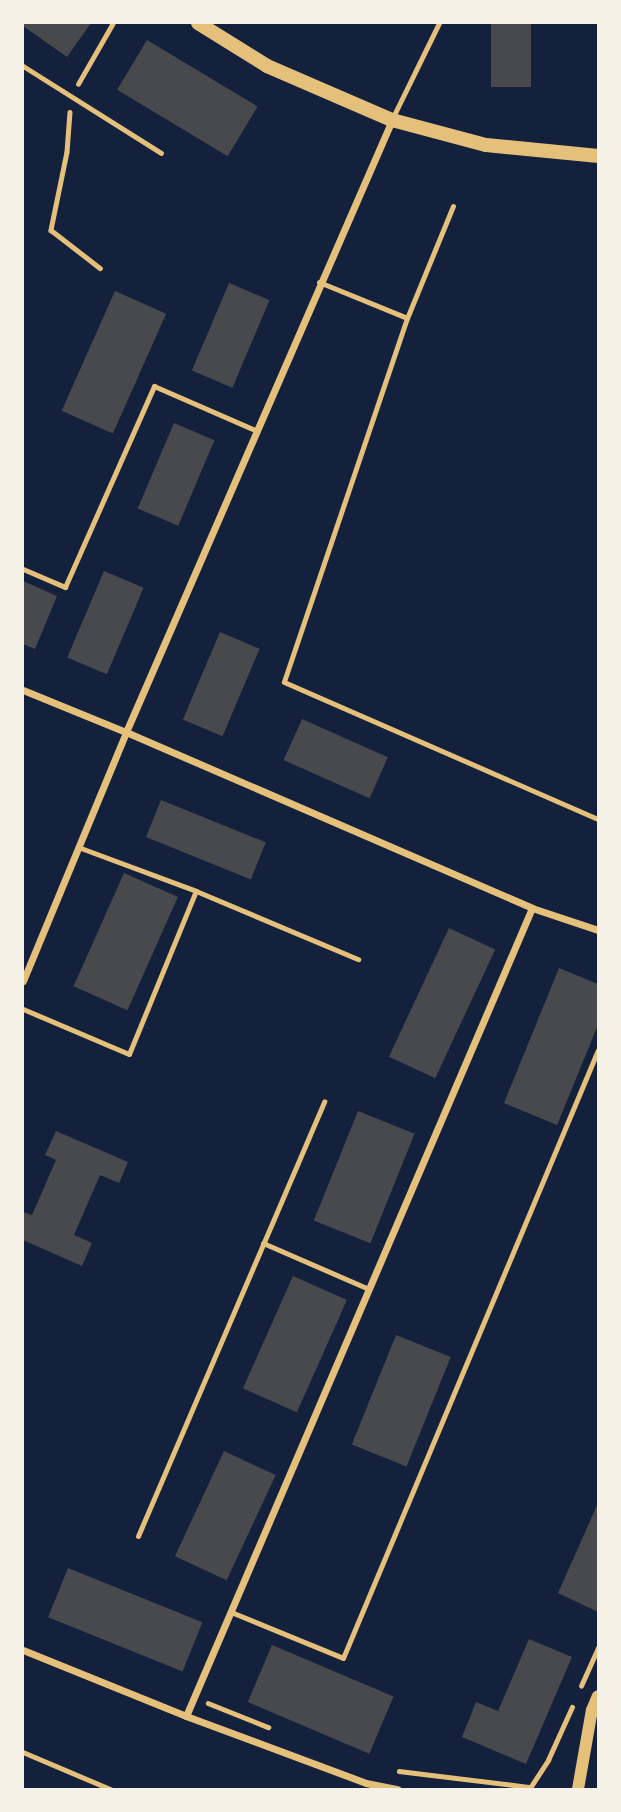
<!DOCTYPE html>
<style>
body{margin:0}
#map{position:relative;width:621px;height:1812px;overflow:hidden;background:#14213d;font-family:Montserrat,sans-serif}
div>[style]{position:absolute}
.building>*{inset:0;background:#48494c;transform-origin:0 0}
.path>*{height:4.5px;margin:-2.25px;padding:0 2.25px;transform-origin:2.25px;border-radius:2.25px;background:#e5c07b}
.service>*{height:5px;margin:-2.5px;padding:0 2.5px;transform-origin:2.5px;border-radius:2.5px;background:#e5c07b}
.minor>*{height:7px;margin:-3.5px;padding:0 3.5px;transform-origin:3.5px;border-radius:3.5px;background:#e5c07b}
.tertiary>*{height:12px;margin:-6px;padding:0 6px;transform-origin:6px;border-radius:6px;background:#e5c07b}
.secondary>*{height:14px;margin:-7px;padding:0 7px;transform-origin:7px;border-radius:7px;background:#e5c07b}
span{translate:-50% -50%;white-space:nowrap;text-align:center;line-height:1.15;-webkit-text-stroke:5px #f6f1e7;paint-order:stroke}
.frame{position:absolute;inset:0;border:24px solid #f6f1e7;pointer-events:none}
</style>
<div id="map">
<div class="building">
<div style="clip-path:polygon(23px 23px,91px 23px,67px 57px,23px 26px)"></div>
<div style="left:491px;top:23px;width:40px;height:64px"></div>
<div style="left:147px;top:40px;width:129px;height:58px;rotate:31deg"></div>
<div style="left:229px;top:283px;width:44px;height:95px;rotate:23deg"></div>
<div style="left:115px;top:291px;width:56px;height:131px;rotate:24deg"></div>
<div style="left:174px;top:423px;width:44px;height:93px;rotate:23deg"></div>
<div style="left:104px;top:571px;width:43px;height:94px;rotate:23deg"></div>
<div style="clip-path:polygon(23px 581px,57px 596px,35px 649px,23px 644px)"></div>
<div style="left:220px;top:632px;width:43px;height:95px;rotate:23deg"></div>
<div style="left:302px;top:719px;width:94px;height:45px;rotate:24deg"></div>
<div style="left:161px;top:800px;width:113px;height:40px;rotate:22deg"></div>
<div style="left:124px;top:873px;width:59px;height:124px;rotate:24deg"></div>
<div style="left:449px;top:928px;width:51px;height:142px;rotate:25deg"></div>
<div style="clip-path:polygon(559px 968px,598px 984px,598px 1025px,557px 1125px,504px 1103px)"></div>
<div style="left:358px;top:1111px;width:61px;height:118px;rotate:22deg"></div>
<div style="clip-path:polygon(56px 1131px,128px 1162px,119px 1183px,100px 1175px,74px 1235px,92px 1243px,82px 1266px,23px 1240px,23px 1212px,32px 1215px,56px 1160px,45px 1155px)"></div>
<div style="left:293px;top:1276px;width:59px;height:123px;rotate:24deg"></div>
<div style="left:396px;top:1335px;width:59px;height:118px;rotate:22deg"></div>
<div style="left:224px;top:1451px;width:57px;height:116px;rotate:25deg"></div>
<div style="clip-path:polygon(598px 1503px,598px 1612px,558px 1593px)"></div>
<div style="left:68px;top:1568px;width:145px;height:53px;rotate:22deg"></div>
<div style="clip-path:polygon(529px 1639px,572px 1657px,526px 1764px,462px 1737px,476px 1702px,498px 1711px)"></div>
<div style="left:272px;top:1645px;width:132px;height:62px;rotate:23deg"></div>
</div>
<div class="path">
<div style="left:78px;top:84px;width:70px;rotate:-60.2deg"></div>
<div style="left:70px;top:112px;width:40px;rotate:94.3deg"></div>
<div style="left:67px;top:152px;width:80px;rotate:101.6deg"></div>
<div style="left:51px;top:230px;width:62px;rotate:37.8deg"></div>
<div style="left:581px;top:1686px;width:42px;rotate:-65.9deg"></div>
<div style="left:208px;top:1703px;width:65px;rotate:21.8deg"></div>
<div style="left:23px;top:1752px;width:95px;rotate:23deg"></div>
<div style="left:399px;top:1771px;width:132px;rotate:7deg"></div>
<div style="left:530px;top:1788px;width:33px;rotate:-57deg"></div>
<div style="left:548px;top:1760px;width:58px;rotate:-65.6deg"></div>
</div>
<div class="service">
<div style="left:23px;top:66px;width:163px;rotate:32.2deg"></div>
<div style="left:393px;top:117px;width:105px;rotate:-63.9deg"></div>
<div style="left:453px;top:206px;width:121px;rotate:112.3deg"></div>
<div style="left:407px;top:318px;width:384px;rotate:108.7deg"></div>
<div style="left:284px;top:682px;width:343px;rotate:23.6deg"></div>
<div style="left:319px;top:282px;width:95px;rotate:22.2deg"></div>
<div style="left:23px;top:569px;width:46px;rotate:23.2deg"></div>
<div style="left:65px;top:587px;width:220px;rotate:-66.1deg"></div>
<div style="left:154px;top:386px;width:112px;rotate:23.6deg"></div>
<div style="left:78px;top:847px;width:126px;rotate:20.4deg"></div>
<div style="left:23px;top:1009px;width:115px;rotate:23deg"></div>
<div style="left:129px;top:1054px;width:176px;rotate:-67.7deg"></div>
<div style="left:196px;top:891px;width:176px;rotate:22.8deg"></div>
<div style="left:263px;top:1243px;width:116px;rotate:23.5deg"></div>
<div style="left:138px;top:1536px;width:473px;rotate:-66.8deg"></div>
<div style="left:231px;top:1612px;width:121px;rotate:22.3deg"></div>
<div style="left:343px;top:1658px;width:659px;rotate:-67.25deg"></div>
</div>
<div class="minor">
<div style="left:23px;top:690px;width:111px;rotate:22.2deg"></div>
<div style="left:126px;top:732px;width:443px;rotate:23.4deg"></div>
<div style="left:532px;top:908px;width:70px;rotate:18.4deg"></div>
<div style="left:23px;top:981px;width:269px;rotate:-67.5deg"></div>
<div style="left:126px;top:732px;width:667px;rotate:-66.51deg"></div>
<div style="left:23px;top:1650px;width:176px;rotate:22deg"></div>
<div style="left:186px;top:1716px;width:192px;rotate:20.4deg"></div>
<div style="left:366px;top:1783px;width:32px;rotate:11deg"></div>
<div style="left:186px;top:1716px;width:879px;rotate:-66.82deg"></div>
</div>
<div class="tertiary">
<div style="left:578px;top:1789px;width:80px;rotate:-80deg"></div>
<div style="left:592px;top:1710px;width:15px;rotate:-67deg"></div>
</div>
<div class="secondary">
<div style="left:198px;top:23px;width:81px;rotate:31.9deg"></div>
<div style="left:267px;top:66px;width:136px;rotate:23.4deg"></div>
<div style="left:392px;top:120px;width:97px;rotate:14.9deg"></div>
<div style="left:486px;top:145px;width:113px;rotate:5.6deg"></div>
</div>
<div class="frame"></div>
</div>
